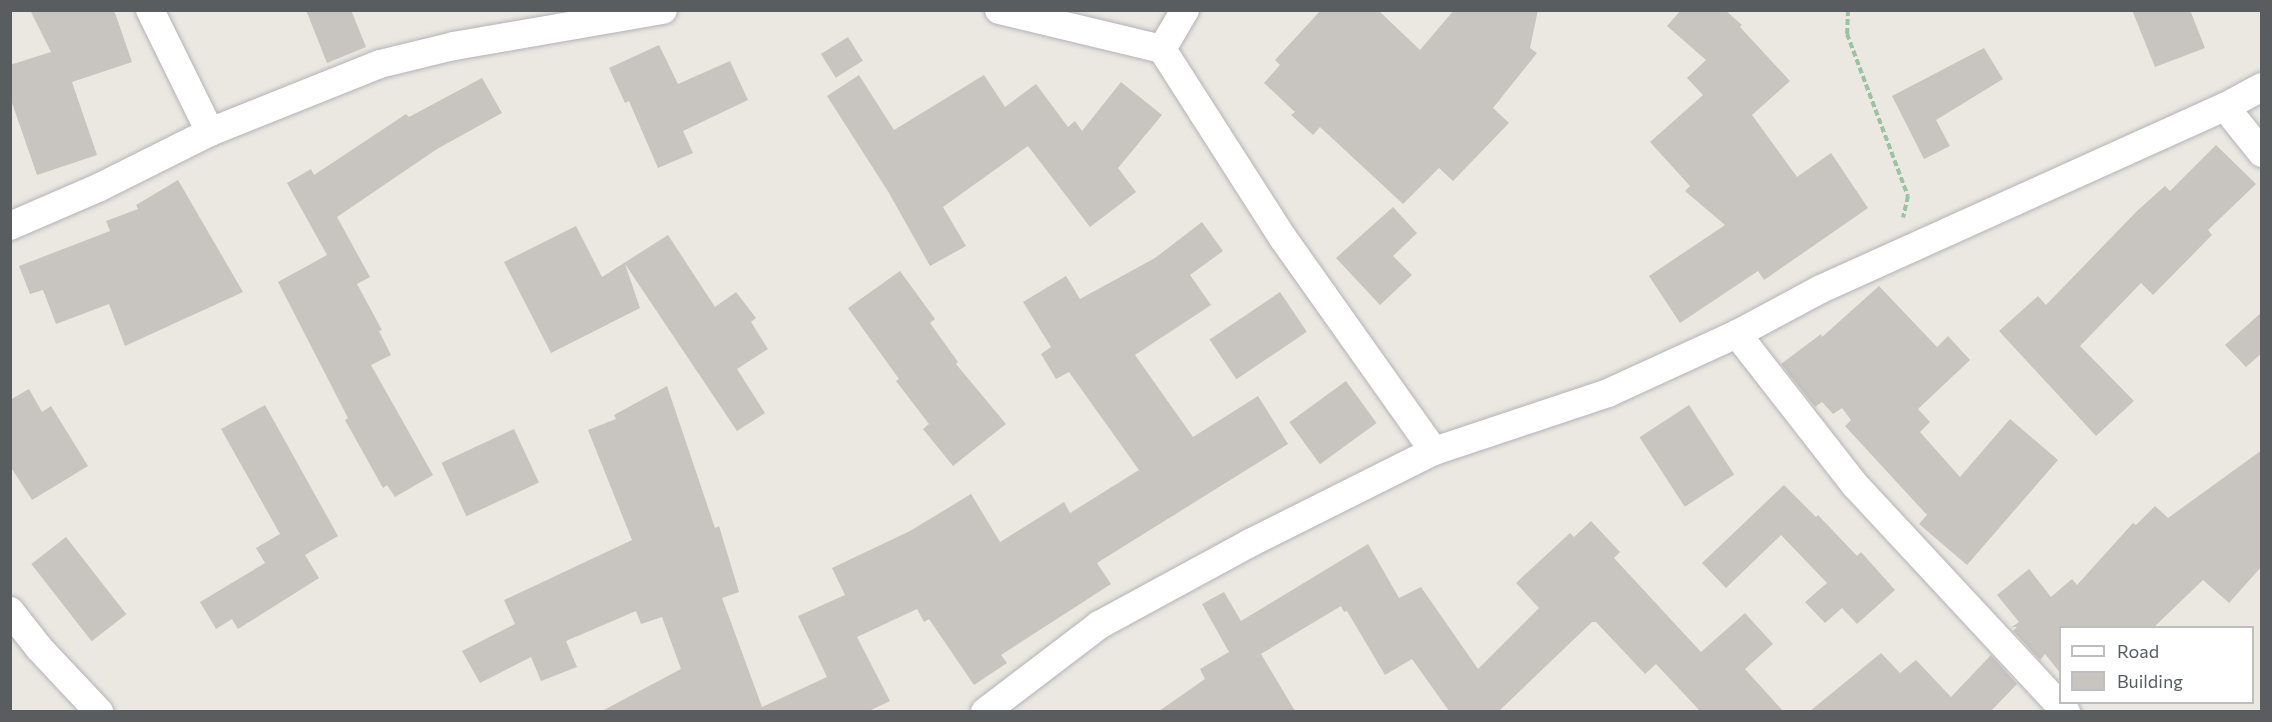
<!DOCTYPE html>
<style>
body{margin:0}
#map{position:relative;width:2272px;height:722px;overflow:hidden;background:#ebe7e1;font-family:Commissioner,sans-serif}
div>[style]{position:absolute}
.building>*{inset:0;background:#c8c4bf;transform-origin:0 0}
.path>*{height:4px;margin-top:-2px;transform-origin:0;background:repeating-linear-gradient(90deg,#9ac3a1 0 6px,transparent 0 9px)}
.roads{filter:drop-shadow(0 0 2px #b1b4b7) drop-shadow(0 0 2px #b1b4b7)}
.street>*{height:28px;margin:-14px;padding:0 14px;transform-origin:14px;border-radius:14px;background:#fff}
span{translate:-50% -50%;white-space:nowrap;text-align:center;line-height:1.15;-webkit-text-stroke:4.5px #fff;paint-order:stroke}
.frame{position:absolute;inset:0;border:12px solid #595d60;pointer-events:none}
.legend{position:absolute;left:2059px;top:626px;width:195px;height:78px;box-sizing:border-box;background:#fff;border:2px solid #bdbebf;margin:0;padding:8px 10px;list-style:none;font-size:18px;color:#595d60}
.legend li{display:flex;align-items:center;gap:12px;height:30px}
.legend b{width:30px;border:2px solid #bdbebf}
</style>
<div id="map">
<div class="building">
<div style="clip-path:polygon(30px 10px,114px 10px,132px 62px,72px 82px,97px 155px,37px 175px,10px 97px,10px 65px,51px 52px)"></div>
<div style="clip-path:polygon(306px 10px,351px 10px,366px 47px,327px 63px)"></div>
<div style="clip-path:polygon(1321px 10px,1378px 10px,1420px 50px,1454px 10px,1538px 10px,1530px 48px,1537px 53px,1493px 108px,1509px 123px,1453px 181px,1439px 168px,1403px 204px,1320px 127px,1313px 135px,1291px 115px,1295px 112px,1264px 83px,1280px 65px,1275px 60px)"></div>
<div style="clip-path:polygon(1681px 10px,1725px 10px,1742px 25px,1740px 27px,1790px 81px,1752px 115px,1797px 177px,1831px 153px,1868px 208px,1764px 280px,1758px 271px,1680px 323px,1649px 276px,1725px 225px,1685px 191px,1690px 186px,1650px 142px,1703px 95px,1687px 78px,1706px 60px,1667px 26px)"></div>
<div style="clip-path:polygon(2132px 10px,2190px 10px,2205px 48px,2155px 67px)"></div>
<div style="left:848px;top:37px;width:28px;height:32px;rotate:58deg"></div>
<div style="clip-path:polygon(659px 45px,678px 84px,730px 61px,748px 100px,683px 131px,693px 153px,658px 168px,629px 101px,625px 103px,609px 68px)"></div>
<div style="clip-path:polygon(1984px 48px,2003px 79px,1936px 120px,1950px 146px,1924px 159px,1892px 96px)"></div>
<div style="clip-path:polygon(859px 75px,894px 130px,984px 75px,1005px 107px,1036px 84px,1068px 127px,1075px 121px,1082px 131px,1121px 82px,1162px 115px,1118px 168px,1136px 192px,1090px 227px,1028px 146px,943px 207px,966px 246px,930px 266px,889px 193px,827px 96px)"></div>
<div style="clip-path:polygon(482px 78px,502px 113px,437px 149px,337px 217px,370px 277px,357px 284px,382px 330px,379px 331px,391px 355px,371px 365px,433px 475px,395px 497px,387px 485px,383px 488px,345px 420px,348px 418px,278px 282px,327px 255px,287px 183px,311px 169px,314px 175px,406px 114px,409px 117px)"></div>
<div style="clip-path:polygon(2216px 145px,2256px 184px,2208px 230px,2212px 235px,2153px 295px,2141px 283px,2080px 346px,2134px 401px,2096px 436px,1999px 331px,2038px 296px,2046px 305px,2137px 211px,2165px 186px,2170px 191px)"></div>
<div style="clip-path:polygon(178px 180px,243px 292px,125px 346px,109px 304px,56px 324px,43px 290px,30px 294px,19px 266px,110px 231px,106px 221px,138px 209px,136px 205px)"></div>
<div style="clip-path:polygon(1393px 207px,1417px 233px,1393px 256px,1412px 275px,1380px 305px,1336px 258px)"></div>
<div style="clip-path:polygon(1202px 222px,1223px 251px,1190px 275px,1211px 305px,1135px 355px,1193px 437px,1258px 396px,1288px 444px,1097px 563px,1111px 584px,1001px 655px,1007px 663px,974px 685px,929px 619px,924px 622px,917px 609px,857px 637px,890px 701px,869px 711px,602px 711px,681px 669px,662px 617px,641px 624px,636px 611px,566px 641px,577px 667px,541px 681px,531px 657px,480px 683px,462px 651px,515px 624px,504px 600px,632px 540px,588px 430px,616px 419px,614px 415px,667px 386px,715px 528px,719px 526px,739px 592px,722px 598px,762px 707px,827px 677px,798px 616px,845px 595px,832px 568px,910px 531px,971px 494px,1000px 542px,1064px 502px,1070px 513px,1139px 470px,1069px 372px,1056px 379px,1041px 354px,1051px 347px,1023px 302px,1066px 276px,1080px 299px,1155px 258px)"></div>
<div style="clip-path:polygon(576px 226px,602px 277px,668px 235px,715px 307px,736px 292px,756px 318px,751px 322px,768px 349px,737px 369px,765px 413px,737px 431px,625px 264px,640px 308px,551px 353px,504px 262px)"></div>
<div style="clip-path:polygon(900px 271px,935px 319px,930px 323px,958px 362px,956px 364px,1006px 424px,953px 466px,923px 429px,929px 424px,896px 381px,899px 379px,848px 308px)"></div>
<div style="clip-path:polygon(1879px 286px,1937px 347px,1948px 336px,1970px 360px,1918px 409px,1930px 422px,1920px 432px,1960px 477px,2010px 419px,2058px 460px,1967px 565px,1919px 524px,1927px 515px,1845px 426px,1851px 420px,1842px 408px,1833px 414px,1822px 402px,1815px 407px,1781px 364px,1821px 334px,1822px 337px)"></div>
<div style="left:1280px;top:292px;width:48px;height:85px;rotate:56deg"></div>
<div style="clip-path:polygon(2262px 312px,2262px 353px,2246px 367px,2225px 345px)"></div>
<div style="left:1346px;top:381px;width:52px;height:70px;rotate:54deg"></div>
<div style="clip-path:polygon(29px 389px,42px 412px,51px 406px,88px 466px,32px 500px,10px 466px,10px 400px)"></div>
<div style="clip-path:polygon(265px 405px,338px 536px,305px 555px,319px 578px,238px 629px,232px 619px,216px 629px,200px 602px,265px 563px,256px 548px,280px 534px,221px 429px)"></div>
<div style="left:1689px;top:405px;width:83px;height:59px;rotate:57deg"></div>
<div style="left:514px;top:429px;width:59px;height:80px;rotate:65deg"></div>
<div style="clip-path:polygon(2262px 450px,2262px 566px,2229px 603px,2203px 580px,2154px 627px,2061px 627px,2061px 674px,2045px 654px,2040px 660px,2013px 631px,2017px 627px,2012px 627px,2019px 622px,1997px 595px,2029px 569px,2051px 597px,2072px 579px,2077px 585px,2133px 523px,2136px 525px,2155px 506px,2168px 518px)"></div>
<div style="clip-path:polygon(1784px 485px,1816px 517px,1818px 515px,1857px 556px,1861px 552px,1895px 590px,1857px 624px,1842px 608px,1825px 623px,1805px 602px,1827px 583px,1781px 535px,1726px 588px,1702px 563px)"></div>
<div style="clip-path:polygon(1591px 521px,1620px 552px,1614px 558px,1701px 652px,1745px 613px,1773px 644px,1745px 669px,1783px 711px,1700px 711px,1656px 664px,1645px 674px,1596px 622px,1592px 622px,1499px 711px,1449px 711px,1412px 659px,1385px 675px,1347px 611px,1344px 612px,1341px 606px,1261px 654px,1295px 711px,1159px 711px,1205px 679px,1200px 669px,1229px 652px,1202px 604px,1224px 592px,1241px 621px,1368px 544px,1399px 598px,1421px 587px,1478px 669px,1539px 608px,1516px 583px,1570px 533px,1574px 537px)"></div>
<div style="left:66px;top:537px;width:98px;height:44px;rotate:52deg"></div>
<div style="clip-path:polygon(1881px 653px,1900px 673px,1916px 660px,1951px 697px,1991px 655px,2017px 684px,1991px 711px,1810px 711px)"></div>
</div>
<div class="path">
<div style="left:1848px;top:10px;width:24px;rotate:92deg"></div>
<div style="left:1847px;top:34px;width:173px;rotate:69.4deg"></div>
<div style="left:1908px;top:196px;width:22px;rotate:103deg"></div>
</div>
<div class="roads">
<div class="street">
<div style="left:150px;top:10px;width:136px;rotate:63.8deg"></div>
<div style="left:999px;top:10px;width:168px;rotate:13.5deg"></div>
<div style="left:1185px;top:10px;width:45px;rotate:120.5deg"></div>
<div style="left:1162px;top:49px;width:224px;rotate:57.4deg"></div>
<div style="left:1283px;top:238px;width:261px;rotate:54.7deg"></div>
<div style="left:2225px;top:107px;width:59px;rotate:51.2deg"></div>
<div style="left:10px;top:226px;width:98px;rotate:-23.4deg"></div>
<div style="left:100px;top:187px;width:123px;rotate:-26.6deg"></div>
<div style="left:210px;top:132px;width:183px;rotate:-21.8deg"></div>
<div style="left:380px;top:64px;width:76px;rotate:-13.7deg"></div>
<div style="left:454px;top:46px;width:212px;rotate:-9.8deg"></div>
<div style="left:1737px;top:334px;width:192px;rotate:52deg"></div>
<div style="left:1855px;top:485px;width:310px;rotate:47.1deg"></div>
<div style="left:10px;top:611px;width:47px;rotate:51.9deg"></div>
<div style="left:39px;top:648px;width:88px;rotate:46.8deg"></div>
<div style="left:985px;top:712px;width:143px;rotate:-37.3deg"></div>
<div style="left:1099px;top:625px;width:172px;rotate:-28.5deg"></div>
<div style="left:1250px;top:543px;width:206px;rotate:-26.6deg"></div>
<div style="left:1434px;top:451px;width:183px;rotate:-18.4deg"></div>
<div style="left:1608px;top:393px;width:142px;rotate:-24.6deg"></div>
<div style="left:1737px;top:334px;width:95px;rotate:-28.2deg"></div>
<div style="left:1821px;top:289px;width:443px;rotate:-24.3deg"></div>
<div style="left:2225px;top:107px;width:42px;rotate:-28.4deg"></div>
</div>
</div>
<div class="frame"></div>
<ul class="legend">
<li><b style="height:8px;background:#fff"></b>Road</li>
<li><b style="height:16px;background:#c8c4bf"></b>Building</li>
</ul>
</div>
